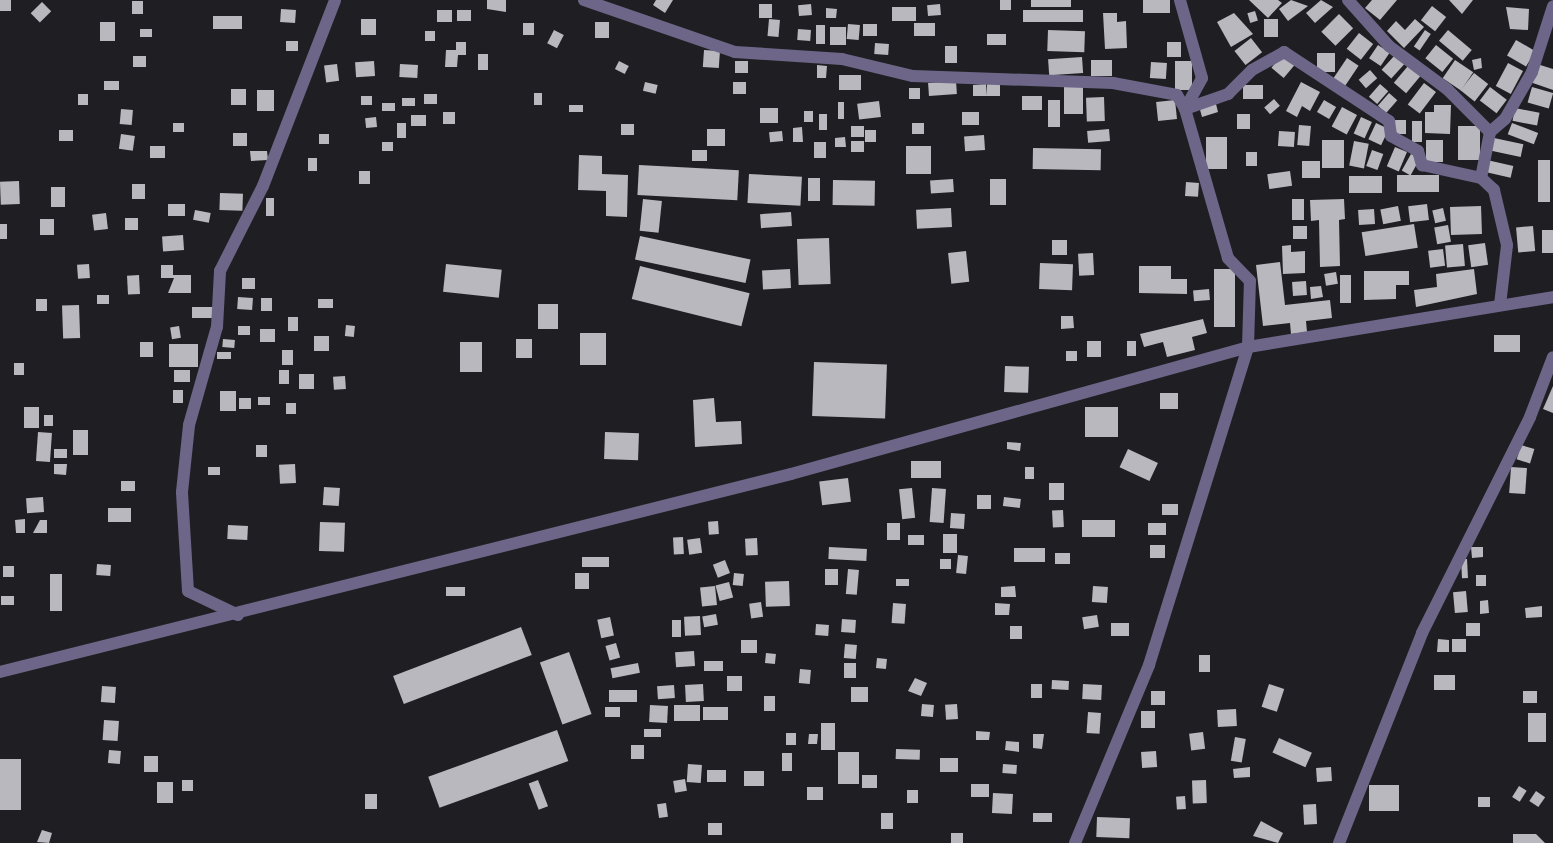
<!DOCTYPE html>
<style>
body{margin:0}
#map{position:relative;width:1553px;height:843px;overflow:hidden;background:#1f1f23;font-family:"Archivo Narrow",sans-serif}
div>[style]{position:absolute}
.building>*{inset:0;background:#b9b8be;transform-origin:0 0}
.street>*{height:12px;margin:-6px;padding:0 6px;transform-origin:6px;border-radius:6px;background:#6d6688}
span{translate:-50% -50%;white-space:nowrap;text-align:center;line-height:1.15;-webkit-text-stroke:6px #09090b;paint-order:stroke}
</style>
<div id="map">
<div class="building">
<div style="left:0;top:0;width:11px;height:11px"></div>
<div style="clip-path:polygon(487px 0,506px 0,506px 12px,487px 9px)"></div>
<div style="clip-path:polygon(656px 0,673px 0,665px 13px,653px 5px)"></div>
<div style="left:1000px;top:0;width:11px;height:10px"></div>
<div style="left:1031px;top:0;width:40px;height:7px"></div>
<div style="left:1143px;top:0;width:27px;height:13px"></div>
<div style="clip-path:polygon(1249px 0,1278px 0,1282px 3px,1268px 18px)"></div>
<div style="clip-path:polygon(1291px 0,1308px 6px,1288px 21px,1279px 9px)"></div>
<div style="clip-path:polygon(1321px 0,1333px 7px,1315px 23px,1306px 13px)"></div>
<div style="clip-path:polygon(1372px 0,1397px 0,1380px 20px,1365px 8px)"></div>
<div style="clip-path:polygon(1449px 0,1473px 0,1462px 14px)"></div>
<div style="left:132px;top:1px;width:11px;height:13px"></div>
<div style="left:42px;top:2px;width:13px;height:16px;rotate:45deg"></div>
<div style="left:759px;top:4px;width:13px;height:14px"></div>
<div style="left:811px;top:4px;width:11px;height:13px;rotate:85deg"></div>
<div style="left:940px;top:4px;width:11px;height:13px;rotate:85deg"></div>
<div style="left:1432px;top:6px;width:18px;height:18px;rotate:38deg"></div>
<div style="left:892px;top:7px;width:24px;height:14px"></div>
<div style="clip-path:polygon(1506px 7px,1529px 9px,1528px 30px,1510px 29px)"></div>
<div style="clip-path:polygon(826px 8px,837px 9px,836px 18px,826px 18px)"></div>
<div style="left:281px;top:9px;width:15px;height:13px;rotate:4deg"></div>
<div style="left:452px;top:10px;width:12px;height:15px;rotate:90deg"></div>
<div style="left:457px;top:10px;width:14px;height:11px"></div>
<div style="left:1023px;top:10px;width:60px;height:12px"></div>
<div style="left:1255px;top:11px;width:10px;height:8px;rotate:73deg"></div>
<div style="clip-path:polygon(1103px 13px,1117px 13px,1117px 22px,1126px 21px,1127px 48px,1105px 49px)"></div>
<div style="clip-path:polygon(1234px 13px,1253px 34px,1231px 47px,1217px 22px)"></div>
<div style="left:1339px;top:14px;width:20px;height:25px;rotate:45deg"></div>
<div style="left:213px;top:16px;width:29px;height:13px"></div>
<div style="left:361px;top:19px;width:15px;height:16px"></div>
<div style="left:769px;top:19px;width:11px;height:17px;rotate:5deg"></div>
<div style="left:1278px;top:19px;width:18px;height:14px;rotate:90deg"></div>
<div style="clip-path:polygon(1415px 19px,1424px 27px,1404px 48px,1387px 31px,1396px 21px,1405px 30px)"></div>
<div style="left:100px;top:22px;width:15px;height:19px"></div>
<div style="left:595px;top:22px;width:14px;height:16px"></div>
<div style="left:523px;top:23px;width:11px;height:12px"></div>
<div style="left:935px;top:23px;width:13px;height:21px;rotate:90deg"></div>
<div style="left:848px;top:24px;width:12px;height:15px;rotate:5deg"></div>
<div style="left:863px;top:24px;width:14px;height:12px"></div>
<div style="left:816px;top:25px;width:9px;height:19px"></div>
<div style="left:846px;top:27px;width:18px;height:16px;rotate:90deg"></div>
<div style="left:140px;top:29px;width:12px;height:8px"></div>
<div style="left:798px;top:29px;width:13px;height:11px;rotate:4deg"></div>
<div style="left:554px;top:30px;width:11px;height:15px;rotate:27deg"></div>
<div style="left:1048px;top:30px;width:37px;height:21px;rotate:2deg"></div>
<div style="left:1425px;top:30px;width:7px;height:20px;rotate:34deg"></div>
<div style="left:1448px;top:30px;width:31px;height:14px;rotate:40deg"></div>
<div style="left:425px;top:31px;width:10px;height:10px"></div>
<div style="left:1359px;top:33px;width:18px;height:20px;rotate:38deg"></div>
<div style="left:987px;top:34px;width:19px;height:11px"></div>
<div style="left:1251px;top:38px;width:18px;height:21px;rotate:52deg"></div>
<div style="left:1516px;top:40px;width:22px;height:18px;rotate:30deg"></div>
<div style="left:286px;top:41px;width:12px;height:10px"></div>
<div style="clip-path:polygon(456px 42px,466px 42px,466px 55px,458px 55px,457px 67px,445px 67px,446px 50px,456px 50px)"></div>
<div style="left:1167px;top:42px;width:14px;height:15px"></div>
<div style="left:875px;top:43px;width:14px;height:11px;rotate:4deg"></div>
<div style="left:1378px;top:45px;width:14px;height:16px;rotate:34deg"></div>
<div style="left:1436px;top:45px;width:22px;height:17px;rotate:39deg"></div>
<div style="left:945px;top:46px;width:12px;height:17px"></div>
<div style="left:704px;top:50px;width:16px;height:17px;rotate:4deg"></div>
<div style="left:1335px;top:53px;width:19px;height:18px;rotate:90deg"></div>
<div style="left:478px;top:54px;width:10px;height:16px"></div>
<div style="left:1283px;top:54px;width:16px;height:18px;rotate:40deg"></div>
<div style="left:1395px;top:55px;width:13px;height:20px;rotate:42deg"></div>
<div style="left:133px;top:56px;width:13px;height:11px"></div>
<div style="left:1082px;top:57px;width:16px;height:34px;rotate:86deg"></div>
<div style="left:1347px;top:58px;width:14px;height:27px;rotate:34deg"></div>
<div style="clip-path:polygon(1481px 58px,1482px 68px,1474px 70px,1472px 60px)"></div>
<div style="left:1091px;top:60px;width:21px;height:16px"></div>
<div style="left:1455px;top:60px;width:22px;height:22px;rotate:34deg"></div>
<div style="left:374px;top:61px;width:15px;height:19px;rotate:86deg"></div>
<div style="left:619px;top:61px;width:11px;height:9px;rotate:27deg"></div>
<div style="left:735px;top:61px;width:13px;height:12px"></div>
<div style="left:1175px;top:61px;width:17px;height:29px"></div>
<div style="left:1151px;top:62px;width:16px;height:16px;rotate:4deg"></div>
<div style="left:1508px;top:63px;width:17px;height:26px;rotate:28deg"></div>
<div style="left:337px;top:64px;width:17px;height:13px;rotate:83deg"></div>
<div style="left:400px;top:64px;width:18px;height:13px;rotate:3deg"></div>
<div style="clip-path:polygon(1537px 64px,1553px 69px,1553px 90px,1530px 82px)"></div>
<div style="clip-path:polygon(817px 65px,827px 66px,826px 78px,817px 78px)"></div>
<div style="left:1408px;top:66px;width:16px;height:22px;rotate:40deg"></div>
<div style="left:1370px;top:70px;width:11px;height:15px;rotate:49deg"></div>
<div style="left:1474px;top:73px;width:18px;height:22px;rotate:38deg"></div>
<div style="left:839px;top:75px;width:22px;height:15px"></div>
<div style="left:104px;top:81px;width:15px;height:9px"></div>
<div style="left:956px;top:81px;width:13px;height:28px;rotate:86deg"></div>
<div style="left:645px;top:82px;width:13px;height:9px;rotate:13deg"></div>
<div style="left:733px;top:82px;width:13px;height:12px"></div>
<div style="clip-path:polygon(1301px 82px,1320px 92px,1310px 111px,1302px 106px,1297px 117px,1286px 111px)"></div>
<div style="left:1424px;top:83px;width:15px;height:27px;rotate:37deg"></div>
<div style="clip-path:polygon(986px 84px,987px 96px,973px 96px,973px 85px)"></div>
<div style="left:987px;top:84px;width:13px;height:12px"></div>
<div style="left:1380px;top:84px;width:11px;height:17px;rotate:41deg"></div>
<div style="left:1243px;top:85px;width:20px;height:14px"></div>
<div style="left:1064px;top:87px;width:19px;height:27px"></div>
<div style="left:1490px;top:87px;width:21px;height:17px;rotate:37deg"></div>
<div style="left:1532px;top:87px;width:22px;height:16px;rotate:16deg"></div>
<div style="left:909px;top:88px;width:11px;height:11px"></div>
<div style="left:246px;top:89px;width:16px;height:15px;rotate:90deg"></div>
<div style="left:257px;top:90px;width:17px;height:21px"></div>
<div style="left:534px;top:93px;width:8px;height:12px"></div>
<div style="left:1389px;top:93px;width:11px;height:17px;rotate:41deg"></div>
<div style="left:78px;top:94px;width:10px;height:11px"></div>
<div style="left:437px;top:94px;width:10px;height:13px;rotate:90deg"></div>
<div style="left:372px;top:96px;width:9px;height:11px;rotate:90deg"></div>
<div style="left:1022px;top:96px;width:20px;height:14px"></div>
<div style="left:1104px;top:97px;width:24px;height:18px;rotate:88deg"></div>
<div style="left:402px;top:98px;width:13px;height:8px"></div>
<div style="left:1274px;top:99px;width:9px;height:13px;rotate:49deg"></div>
<div style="left:1048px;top:100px;width:12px;height:27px"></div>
<div style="left:1175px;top:100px;width:19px;height:19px;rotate:84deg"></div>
<div style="clip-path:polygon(1215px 100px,1218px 112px,1202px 117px,1199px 106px)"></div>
<div style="left:1324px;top:100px;width:14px;height:14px;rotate:30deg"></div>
<div style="left:879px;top:101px;width:16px;height:22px;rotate:83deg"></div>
<div style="left:838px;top:102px;width:6px;height:17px"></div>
<div style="left:382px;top:103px;width:13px;height:8px"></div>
<div style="left:569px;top:105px;width:14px;height:7px"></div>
<div style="clip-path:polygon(1434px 105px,1451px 105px,1450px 134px,1425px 133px,1425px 112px,1434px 112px)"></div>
<div style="left:1342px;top:107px;width:17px;height:22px;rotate:28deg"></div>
<div style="left:760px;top:108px;width:18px;height:15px"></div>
<div style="left:1515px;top:108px;width:25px;height:13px;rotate:11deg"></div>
<div style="left:121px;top:109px;width:12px;height:15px;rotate:5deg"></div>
<div style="left:804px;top:111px;width:9px;height:11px"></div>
<div style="left:443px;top:112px;width:12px;height:12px"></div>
<div style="left:962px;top:112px;width:17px;height:13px"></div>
<div style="left:819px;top:114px;width:8px;height:16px"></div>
<div style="left:1237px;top:114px;width:13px;height:15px"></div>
<div style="left:411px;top:115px;width:15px;height:11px"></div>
<div style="left:376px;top:117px;width:10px;height:11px;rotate:84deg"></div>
<div style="left:1361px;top:117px;width:12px;height:18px;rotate:24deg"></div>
<div style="left:1392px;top:120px;width:14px;height:14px"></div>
<div style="left:1412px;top:121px;width:10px;height:21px"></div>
<div style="left:173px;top:123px;width:11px;height:9px"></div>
<div style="left:397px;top:123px;width:9px;height:15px"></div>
<div style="left:912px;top:123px;width:12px;height:11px"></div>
<div style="left:1376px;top:123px;width:14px;height:18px;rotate:25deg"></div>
<div style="left:1512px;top:123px;width:28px;height:12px;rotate:21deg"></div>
<div style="left:621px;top:124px;width:13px;height:11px"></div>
<div style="left:1299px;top:125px;width:12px;height:20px;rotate:5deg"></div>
<div style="left:851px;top:126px;width:13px;height:11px"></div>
<div style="left:1458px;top:126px;width:22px;height:34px"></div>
<div style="clip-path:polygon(802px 127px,803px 142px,793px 142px,793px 128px)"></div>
<div style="left:707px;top:129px;width:18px;height:17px"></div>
<div style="left:1109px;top:129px;width:12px;height:22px;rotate:85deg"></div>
<div style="left:59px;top:130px;width:14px;height:11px"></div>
<div style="left:876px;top:130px;width:12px;height:11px;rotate:90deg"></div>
<div style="left:782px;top:131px;width:10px;height:13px;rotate:84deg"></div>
<div style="left:1279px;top:131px;width:16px;height:15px;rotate:4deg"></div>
<div style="left:233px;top:133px;width:14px;height:13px"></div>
<div style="left:121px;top:134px;width:14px;height:15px;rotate:8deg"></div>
<div style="left:319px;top:134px;width:10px;height:10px"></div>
<div style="left:984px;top:135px;width:15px;height:20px;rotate:86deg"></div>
<div style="clip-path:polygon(845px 137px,846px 147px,835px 147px,835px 138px)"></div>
<div style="left:1206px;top:137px;width:21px;height:32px"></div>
<div style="left:1494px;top:138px;width:30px;height:13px;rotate:12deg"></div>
<div style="left:1322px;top:140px;width:22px;height:28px"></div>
<div style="left:1426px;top:140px;width:17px;height:22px"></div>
<div style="left:851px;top:141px;width:13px;height:11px"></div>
<div style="left:1354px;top:141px;width:15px;height:25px;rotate:11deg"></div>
<div style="left:382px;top:142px;width:11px;height:9px"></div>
<div style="left:814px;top:142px;width:12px;height:16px"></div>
<div style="left:165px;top:146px;width:12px;height:15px;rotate:90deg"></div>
<div style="left:931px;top:146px;width:28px;height:25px;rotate:90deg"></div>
<div style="left:1395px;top:147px;width:13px;height:21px;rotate:23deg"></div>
<div style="left:1033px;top:148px;width:68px;height:21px;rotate:1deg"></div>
<div style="left:692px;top:150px;width:15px;height:11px"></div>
<div style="left:1372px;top:150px;width:12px;height:17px;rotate:20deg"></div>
<div style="clip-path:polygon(250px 151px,267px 151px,268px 160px,251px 161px)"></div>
<div style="left:1246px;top:152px;width:11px;height:14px"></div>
<div style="left:1411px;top:154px;width:10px;height:19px;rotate:29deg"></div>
<div style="clip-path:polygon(579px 155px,602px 156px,602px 174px,628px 175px,627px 217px,606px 216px,606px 191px,578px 190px)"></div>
<div style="left:308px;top:158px;width:9px;height:13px"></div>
<div style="left:1487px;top:160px;width:27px;height:12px;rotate:13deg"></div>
<div style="left:1538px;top:160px;width:12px;height:42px"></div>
<div style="left:1302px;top:161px;width:18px;height:17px"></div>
<div style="left:639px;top:165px;width:100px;height:30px;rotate:3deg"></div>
<div style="left:359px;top:171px;width:11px;height:13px"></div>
<div style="left:1290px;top:171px;width:15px;height:23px;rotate:82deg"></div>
<div style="left:749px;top:174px;width:53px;height:29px;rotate:3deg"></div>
<div style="left:1439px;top:175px;width:17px;height:42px;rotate:90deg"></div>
<div style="left:1349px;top:176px;width:33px;height:17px"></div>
<div style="left:808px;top:178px;width:12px;height:23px"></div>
<div style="left:953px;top:179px;width:13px;height:23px;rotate:86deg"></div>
<div style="left:990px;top:179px;width:16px;height:26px"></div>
<div style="left:833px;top:180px;width:42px;height:25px;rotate:1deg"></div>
<div style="left:19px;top:181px;width:23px;height:19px;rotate:88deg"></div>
<div style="left:1186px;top:182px;width:13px;height:14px;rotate:4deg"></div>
<div style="left:132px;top:184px;width:13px;height:15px"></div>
<div style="left:51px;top:187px;width:14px;height:20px"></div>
<div style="left:220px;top:193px;width:23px;height:17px;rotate:2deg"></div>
<div style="left:266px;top:198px;width:8px;height:18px"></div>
<div style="left:643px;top:199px;width:19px;height:32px;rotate:6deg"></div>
<div style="left:1292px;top:199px;width:12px;height:21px"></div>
<div style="clip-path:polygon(1344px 199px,1345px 219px,1339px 220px,1340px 266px,1320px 267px,1319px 220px,1311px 221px,1310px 200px)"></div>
<div style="left:168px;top:204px;width:17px;height:12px"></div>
<div style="left:1427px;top:204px;width:16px;height:19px;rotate:83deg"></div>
<div style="left:1398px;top:206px;width:15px;height:18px;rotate:79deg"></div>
<div style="left:1481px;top:206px;width:28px;height:31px;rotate:88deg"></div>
<div style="left:951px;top:208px;width:19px;height:35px;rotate:87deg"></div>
<div style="left:1443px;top:208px;width:13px;height:11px;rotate:77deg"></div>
<div style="left:1374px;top:209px;width:15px;height:16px;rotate:86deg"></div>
<div style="left:195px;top:210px;width:16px;height:10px;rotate:11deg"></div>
<div style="left:791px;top:212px;width:14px;height:31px;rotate:86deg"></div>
<div style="left:106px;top:213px;width:16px;height:14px;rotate:83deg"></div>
<div style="left:138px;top:218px;width:12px;height:13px;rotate:90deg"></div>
<div style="left:40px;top:219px;width:14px;height:16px"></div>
<div style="left:0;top:224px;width:7px;height:15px"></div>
<div style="left:1414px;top:224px;width:24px;height:53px;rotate:81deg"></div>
<div style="left:1448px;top:225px;width:17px;height:14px;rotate:80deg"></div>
<div style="left:1293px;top:226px;width:14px;height:13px"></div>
<div style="left:1533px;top:226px;width:25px;height:17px;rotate:85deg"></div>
<div style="left:1542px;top:230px;width:11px;height:23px"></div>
<div style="left:183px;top:235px;width:15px;height:21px;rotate:86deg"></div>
<div style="left:640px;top:236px;width:113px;height:24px;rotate:12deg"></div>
<div style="left:829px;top:238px;width:46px;height:32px;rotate:88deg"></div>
<div style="left:1052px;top:240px;width:15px;height:15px"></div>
<div style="left:1485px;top:243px;width:22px;height:17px;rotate:82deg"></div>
<div style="left:1463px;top:244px;width:22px;height:18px;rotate:85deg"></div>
<div style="clip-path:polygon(1291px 245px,1291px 252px,1305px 251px,1305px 273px,1283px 274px,1282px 246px)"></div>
<div style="left:1443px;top:249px;width:17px;height:15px;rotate:83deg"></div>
<div style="left:966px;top:251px;width:31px;height:18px;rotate:84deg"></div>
<div style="left:1093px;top:253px;width:22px;height:15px;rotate:87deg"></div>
<div style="clip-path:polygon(1280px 262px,1285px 305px,1330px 300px,1332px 318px,1306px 321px,1307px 332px,1291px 334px,1290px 323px,1263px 326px,1256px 265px)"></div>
<div style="left:1040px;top:263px;width:33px;height:26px;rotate:2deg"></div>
<div style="left:89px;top:264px;width:14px;height:12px;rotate:86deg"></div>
<div style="left:446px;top:264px;width:56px;height:28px;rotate:6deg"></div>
<div style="clip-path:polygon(161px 265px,173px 265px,173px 275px,191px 275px,191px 293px,168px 293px,174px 278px,161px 278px)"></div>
<div style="left:640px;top:266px;width:113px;height:34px;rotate:14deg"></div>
<div style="clip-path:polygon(1139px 266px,1171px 266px,1171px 279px,1187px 279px,1187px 294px,1139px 293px)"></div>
<div style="left:790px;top:269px;width:19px;height:28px;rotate:87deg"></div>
<div style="left:1214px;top:269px;width:21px;height:58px"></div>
<div style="clip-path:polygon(1474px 269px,1477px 294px,1416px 307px,1414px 290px,1437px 287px,1436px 274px)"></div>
<div style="clip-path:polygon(1364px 271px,1409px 271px,1409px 285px,1396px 285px,1396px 299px,1364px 300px)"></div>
<div style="left:1336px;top:272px;width:12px;height:12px;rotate:81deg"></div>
<div style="left:139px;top:275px;width:19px;height:12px;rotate:87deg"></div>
<div style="left:1340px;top:275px;width:11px;height:28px"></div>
<div style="left:242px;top:278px;width:13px;height:11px"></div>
<div style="left:1306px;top:281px;width:14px;height:14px;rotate:86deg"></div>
<div style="clip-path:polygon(1321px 286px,1323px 297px,1311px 299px,1310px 287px)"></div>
<div style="left:1209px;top:289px;width:11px;height:16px;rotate:85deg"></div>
<div style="left:97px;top:295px;width:12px;height:9px"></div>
<div style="left:238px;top:297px;width:15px;height:12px;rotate:4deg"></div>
<div style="left:261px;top:298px;width:11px;height:13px"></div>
<div style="left:36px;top:299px;width:11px;height:12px"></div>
<div style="left:318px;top:299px;width:15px;height:9px"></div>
<div style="left:558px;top:304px;width:25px;height:20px;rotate:90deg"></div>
<div style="left:79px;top:305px;width:33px;height:17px;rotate:88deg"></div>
<div style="left:192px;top:307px;width:21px;height:11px"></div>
<div style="clip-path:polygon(1061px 316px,1073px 316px,1074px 328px,1061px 329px)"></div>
<div style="left:288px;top:317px;width:10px;height:14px"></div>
<div style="clip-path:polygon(1203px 319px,1207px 333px,1192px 337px,1195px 350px,1167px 357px,1163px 342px,1144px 347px,1140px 334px)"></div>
<div style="left:346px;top:325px;width:9px;height:11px;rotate:6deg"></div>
<div style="left:179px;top:326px;width:12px;height:9px;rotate:81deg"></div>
<div style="left:238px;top:326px;width:12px;height:9px"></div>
<div style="left:260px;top:329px;width:15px;height:13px"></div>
<div style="left:606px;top:333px;width:32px;height:26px;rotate:90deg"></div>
<div style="left:1494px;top:335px;width:26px;height:17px"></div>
<div style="left:314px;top:336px;width:15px;height:15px"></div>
<div style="left:223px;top:339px;width:12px;height:8px;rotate:5deg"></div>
<div style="left:516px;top:339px;width:16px;height:19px"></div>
<div style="left:1087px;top:341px;width:14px;height:16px"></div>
<div style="left:1127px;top:341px;width:9px;height:15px"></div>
<div style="left:140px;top:342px;width:13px;height:15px"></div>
<div style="left:460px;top:342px;width:22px;height:30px"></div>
<div style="left:169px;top:344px;width:29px;height:23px"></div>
<div style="left:282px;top:350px;width:11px;height:15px"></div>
<div style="left:1066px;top:351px;width:11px;height:10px"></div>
<div style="left:217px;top:352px;width:14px;height:7px"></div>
<div style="left:814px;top:362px;width:73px;height:54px;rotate:2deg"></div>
<div style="left:14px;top:363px;width:10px;height:12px"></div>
<div style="left:1005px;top:366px;width:24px;height:26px;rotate:2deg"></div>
<div style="left:190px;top:370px;width:12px;height:16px;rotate:90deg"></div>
<div style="left:279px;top:370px;width:10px;height:14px"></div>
<div style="left:299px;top:374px;width:15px;height:15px"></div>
<div style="left:345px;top:376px;width:13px;height:12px;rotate:86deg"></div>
<div style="clip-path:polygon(1553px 386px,1553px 413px,1543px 409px)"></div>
<div style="left:173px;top:390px;width:10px;height:13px"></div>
<div style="left:220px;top:391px;width:16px;height:20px"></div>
<div style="left:1160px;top:393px;width:18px;height:16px"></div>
<div style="left:258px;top:397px;width:12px;height:8px"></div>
<div style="left:239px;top:398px;width:12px;height:11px"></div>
<div style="clip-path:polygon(714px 398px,716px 422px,741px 421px,742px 444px,695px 447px,693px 400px)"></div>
<div style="left:286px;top:403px;width:10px;height:11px"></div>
<div style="left:24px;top:407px;width:15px;height:21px"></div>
<div style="left:1118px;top:407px;width:30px;height:33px;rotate:90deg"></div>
<div style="left:44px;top:415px;width:9px;height:11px"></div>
<div style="left:73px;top:430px;width:15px;height:25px"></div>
<div style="left:38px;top:432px;width:14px;height:29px;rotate:4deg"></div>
<div style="left:605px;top:432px;width:34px;height:27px;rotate:2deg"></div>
<div style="clip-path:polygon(1007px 442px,1021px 443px,1020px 451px,1007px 449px)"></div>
<div style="left:256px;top:445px;width:11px;height:12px"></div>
<div style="left:1521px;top:445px;width:14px;height:15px;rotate:17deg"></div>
<div style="left:54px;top:449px;width:13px;height:9px"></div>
<div style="left:1128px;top:449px;width:33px;height:20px;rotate:25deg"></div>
<div style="left:911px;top:461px;width:30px;height:17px"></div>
<div style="clip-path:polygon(54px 464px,67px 464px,66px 475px,54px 474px)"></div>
<div style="left:295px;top:464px;width:19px;height:16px;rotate:87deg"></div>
<div style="left:208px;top:467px;width:12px;height:8px"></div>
<div style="left:1025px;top:467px;width:9px;height:12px"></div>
<div style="left:1511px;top:467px;width:16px;height:26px;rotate:4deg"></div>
<div style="left:848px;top:478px;width:24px;height:29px;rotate:83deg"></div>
<div style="left:121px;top:481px;width:14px;height:10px"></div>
<div style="left:1049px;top:483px;width:15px;height:17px"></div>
<div style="left:324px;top:487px;width:16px;height:18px;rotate:4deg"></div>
<div style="left:912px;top:488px;width:30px;height:13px;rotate:84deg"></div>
<div style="left:932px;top:488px;width:14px;height:34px;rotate:4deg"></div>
<div style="left:977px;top:495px;width:14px;height:14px"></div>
<div style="left:43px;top:497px;width:15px;height:17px;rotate:86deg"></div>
<div style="left:1004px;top:497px;width:17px;height:9px;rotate:7deg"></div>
<div style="left:1162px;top:504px;width:16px;height:11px"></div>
<div style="left:108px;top:508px;width:23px;height:14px"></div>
<div style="left:1063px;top:510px;width:17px;height:11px;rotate:87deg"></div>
<div style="left:951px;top:513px;width:14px;height:15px;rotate:4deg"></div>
<div style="clip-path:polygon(25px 519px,25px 533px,16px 533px,15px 520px)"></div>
<div style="clip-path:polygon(40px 520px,47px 520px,47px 533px,33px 533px)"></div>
<div style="left:1082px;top:520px;width:33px;height:17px"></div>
<div style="left:718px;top:521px;width:13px;height:10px;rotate:86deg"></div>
<div style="left:320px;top:522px;width:25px;height:29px;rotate:2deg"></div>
<div style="left:887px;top:523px;width:13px;height:17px"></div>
<div style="left:1166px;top:523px;width:12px;height:18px;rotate:90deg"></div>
<div style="left:228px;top:525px;width:20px;height:14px;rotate:3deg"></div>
<div style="left:943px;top:534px;width:14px;height:19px"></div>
<div style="left:908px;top:535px;width:16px;height:10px"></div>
<div style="left:683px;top:537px;width:17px;height:10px;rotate:87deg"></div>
<div style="left:700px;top:538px;width:15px;height:13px;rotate:82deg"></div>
<div style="left:757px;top:538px;width:17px;height:12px;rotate:87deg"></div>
<div style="left:1150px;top:545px;width:15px;height:13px"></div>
<div style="left:829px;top:547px;width:38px;height:12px;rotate:3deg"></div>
<div style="clip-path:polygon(1471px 547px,1483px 547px,1483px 557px,1472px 558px)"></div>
<div style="left:1045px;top:548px;width:14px;height:31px;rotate:90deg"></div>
<div style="left:1055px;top:553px;width:15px;height:11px"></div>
<div style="left:958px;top:555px;width:10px;height:18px;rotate:6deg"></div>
<div style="left:582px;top:557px;width:27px;height:10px"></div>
<div style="left:940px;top:559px;width:11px;height:10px"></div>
<div style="left:1467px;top:559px;width:19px;height:6px;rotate:87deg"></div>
<div style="left:725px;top:560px;width:14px;height:13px;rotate:69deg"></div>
<div style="left:97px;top:564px;width:14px;height:11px;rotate:4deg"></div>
<div style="left:3px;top:566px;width:11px;height:11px"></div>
<div style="left:825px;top:569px;width:13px;height:16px"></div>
<div style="left:848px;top:569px;width:11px;height:25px;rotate:5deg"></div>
<div style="left:575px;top:573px;width:14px;height:16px"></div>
<div style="left:734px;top:573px;width:10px;height:12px;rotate:6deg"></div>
<div style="left:50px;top:574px;width:12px;height:37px"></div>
<div style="left:1476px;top:575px;width:10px;height:11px"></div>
<div style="left:896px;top:579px;width:13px;height:7px"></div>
<div style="left:789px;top:581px;width:25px;height:24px;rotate:88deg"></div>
<div style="left:729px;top:582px;width:16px;height:14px;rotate:75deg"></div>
<div style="left:715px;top:586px;width:19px;height:15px;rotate:84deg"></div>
<div style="clip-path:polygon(1015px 586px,1016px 597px,1001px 597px,1001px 587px)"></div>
<div style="left:1093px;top:586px;width:15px;height:16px;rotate:4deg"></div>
<div style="left:446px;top:587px;width:19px;height:9px"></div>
<div style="left:1466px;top:591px;width:21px;height:13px;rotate:85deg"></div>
<div style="left:1px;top:596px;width:13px;height:9px"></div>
<div style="clip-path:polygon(1488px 600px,1489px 613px,1480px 614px,1480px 601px)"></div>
<div style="left:761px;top:602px;width:15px;height:12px;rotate:82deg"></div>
<div style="left:893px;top:603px;width:13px;height:20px;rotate:4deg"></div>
<div style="clip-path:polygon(995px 603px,1010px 604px,1009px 615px,995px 615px)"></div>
<div style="clip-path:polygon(1542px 606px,1542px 617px,1526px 618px,1525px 608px)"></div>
<div style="left:716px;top:614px;width:11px;height:14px;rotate:80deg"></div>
<div style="left:1097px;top:615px;width:12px;height:15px;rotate:81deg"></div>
<div style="left:700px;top:616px;width:19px;height:16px;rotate:87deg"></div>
<div style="left:610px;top:617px;width:19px;height:13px;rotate:78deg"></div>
<div style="left:842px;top:619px;width:14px;height:13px;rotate:4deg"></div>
<div style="left:672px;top:620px;width:9px;height:17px"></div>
<div style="left:1111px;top:623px;width:18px;height:13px"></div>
<div style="left:1480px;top:623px;width:13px;height:14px;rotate:90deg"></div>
<div style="left:816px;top:624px;width:13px;height:11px;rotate:4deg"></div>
<div style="left:1010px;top:626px;width:12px;height:13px"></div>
<div style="left:521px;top:627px;width:30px;height:137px;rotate:69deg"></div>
<div style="clip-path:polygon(1438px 639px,1449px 640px,1449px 652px,1437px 652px)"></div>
<div style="left:1452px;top:639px;width:14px;height:13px"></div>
<div style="left:741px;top:640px;width:16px;height:13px"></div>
<div style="left:616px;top:643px;width:15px;height:11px;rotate:74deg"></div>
<div style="left:845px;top:644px;width:12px;height:14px;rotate:5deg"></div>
<div style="left:694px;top:651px;width:15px;height:19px;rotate:86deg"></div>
<div style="left:569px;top:652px;width:66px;height:31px;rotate:70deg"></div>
<div style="left:766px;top:653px;width:10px;height:10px;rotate:6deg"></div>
<div style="left:1199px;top:655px;width:11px;height:17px"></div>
<div style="left:877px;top:658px;width:10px;height:10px;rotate:6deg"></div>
<div style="left:704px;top:661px;width:19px;height:10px"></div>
<div style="left:638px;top:663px;width:10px;height:28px;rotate:79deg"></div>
<div style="left:844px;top:663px;width:12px;height:15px"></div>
<div style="left:800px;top:669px;width:11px;height:14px;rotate:5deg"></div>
<div style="left:1434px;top:675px;width:21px;height:15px"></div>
<div style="left:727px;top:676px;width:15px;height:15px"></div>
<div style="clip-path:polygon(915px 678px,927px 683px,921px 696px,908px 691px)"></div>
<div style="left:1052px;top:680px;width:17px;height:9px;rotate:3deg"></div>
<div style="left:703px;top:684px;width:17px;height:18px;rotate:87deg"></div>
<div style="left:1031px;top:684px;width:11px;height:14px"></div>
<div style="left:1083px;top:684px;width:19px;height:15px;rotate:3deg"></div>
<div style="left:1269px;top:684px;width:16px;height:24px;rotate:18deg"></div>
<div style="left:674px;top:685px;width:13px;height:17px;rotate:86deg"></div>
<div style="left:102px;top:686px;width:14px;height:16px;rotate:4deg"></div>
<div style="left:851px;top:687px;width:17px;height:15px"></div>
<div style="left:609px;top:690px;width:28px;height:12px"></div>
<div style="left:1151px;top:691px;width:14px;height:14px"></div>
<div style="left:1537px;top:691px;width:12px;height:14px;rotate:90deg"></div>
<div style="left:764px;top:696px;width:11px;height:15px"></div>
<div style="left:922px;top:704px;width:12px;height:12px;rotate:5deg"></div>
<div style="left:957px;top:704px;width:15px;height:12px;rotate:86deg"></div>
<div style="left:650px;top:705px;width:18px;height:17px;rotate:3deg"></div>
<div style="left:674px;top:705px;width:26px;height:16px"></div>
<div style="left:605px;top:707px;width:15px;height:10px"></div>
<div style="left:703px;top:707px;width:25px;height:13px"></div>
<div style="left:1236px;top:709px;width:17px;height:19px;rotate:87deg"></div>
<div style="left:1141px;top:711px;width:14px;height:17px"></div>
<div style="left:1088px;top:712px;width:13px;height:21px;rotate:4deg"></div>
<div style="left:1528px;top:713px;width:18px;height:29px"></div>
<div style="left:104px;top:720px;width:15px;height:20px;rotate:4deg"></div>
<div style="left:821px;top:723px;width:14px;height:27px"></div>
<div style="left:644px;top:729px;width:17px;height:8px"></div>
<div style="left:557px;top:730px;width:33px;height:137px;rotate:70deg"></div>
<div style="clip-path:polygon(976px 731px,990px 732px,989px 740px,976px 740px)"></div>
<div style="left:1203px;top:732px;width:17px;height:14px;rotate:83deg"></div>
<div style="left:786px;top:733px;width:10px;height:12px"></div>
<div style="clip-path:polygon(809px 734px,818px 734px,817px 744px,808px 744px)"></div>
<div style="clip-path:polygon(1033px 734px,1044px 734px,1042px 749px,1033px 748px)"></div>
<div style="left:1235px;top:737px;width:11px;height:24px;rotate:10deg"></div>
<div style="left:1279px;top:738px;width:36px;height:16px;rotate:24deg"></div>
<div style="clip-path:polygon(1006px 741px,1019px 742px,1019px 752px,1005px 750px)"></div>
<div style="left:631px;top:745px;width:13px;height:14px"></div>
<div style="left:896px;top:749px;width:24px;height:10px;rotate:2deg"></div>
<div style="left:109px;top:750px;width:12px;height:13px;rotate:5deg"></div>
<div style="left:1156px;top:751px;width:16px;height:15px;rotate:86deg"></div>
<div style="left:838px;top:752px;width:21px;height:32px"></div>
<div style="left:782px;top:753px;width:10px;height:18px"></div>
<div style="left:144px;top:756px;width:14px;height:16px"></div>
<div style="left:940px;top:758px;width:18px;height:14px"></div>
<div style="left:0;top:759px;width:21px;height:51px"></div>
<div style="left:688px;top:764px;width:14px;height:18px;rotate:4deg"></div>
<div style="left:1003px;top:764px;width:14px;height:9px;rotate:4deg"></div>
<div style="clip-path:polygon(1250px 767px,1250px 777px,1234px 778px,1233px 769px)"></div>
<div style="left:1331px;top:767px;width:14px;height:15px;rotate:86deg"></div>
<div style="left:707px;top:770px;width:19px;height:12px"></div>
<div style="left:764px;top:771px;width:15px;height:20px;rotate:90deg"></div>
<div style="left:862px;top:775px;width:15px;height:13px"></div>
<div style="left:685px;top:779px;width:12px;height:12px;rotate:81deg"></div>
<div style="left:182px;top:780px;width:11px;height:11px"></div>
<div style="left:538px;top:780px;width:28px;height:10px;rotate:69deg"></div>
<div style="left:1206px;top:780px;width:23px;height:14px;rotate:88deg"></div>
<div style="left:173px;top:782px;width:21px;height:16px;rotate:90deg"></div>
<div style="left:971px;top:784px;width:18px;height:13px"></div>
<div style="left:1369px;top:785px;width:30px;height:26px"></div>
<div style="left:1519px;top:786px;width:9px;height:13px;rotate:32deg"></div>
<div style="left:807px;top:787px;width:16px;height:13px"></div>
<div style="left:907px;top:790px;width:11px;height:13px"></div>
<div style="left:1536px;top:791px;width:11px;height:12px;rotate:34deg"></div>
<div style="left:993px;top:793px;width:20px;height:20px;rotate:3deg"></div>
<div style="left:365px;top:794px;width:12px;height:15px"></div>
<div style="left:1185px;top:796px;width:13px;height:9px;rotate:86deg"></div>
<div style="left:1478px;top:797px;width:12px;height:10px"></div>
<div style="left:666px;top:803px;width:14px;height:9px;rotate:82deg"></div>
<div style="left:1316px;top:804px;width:20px;height:13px;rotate:87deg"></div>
<div style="left:881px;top:813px;width:12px;height:16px"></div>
<div style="left:1033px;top:813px;width:19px;height:9px"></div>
<div style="left:1097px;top:817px;width:33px;height:20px;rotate:2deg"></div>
<div style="clip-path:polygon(1261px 821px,1283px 833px,1278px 843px,1253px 836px)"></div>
<div style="left:708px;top:823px;width:14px;height:12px"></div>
<div style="clip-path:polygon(42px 830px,52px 833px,49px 843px,37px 842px)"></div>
<div style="left:951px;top:833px;width:12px;height:10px"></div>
<div style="clip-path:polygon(1513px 834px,1536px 834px,1545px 843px,1513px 843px)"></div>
</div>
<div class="street">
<div style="left:584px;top:0;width:160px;rotate:19deg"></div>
<div style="left:735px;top:52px;width:107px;rotate:3.7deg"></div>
<div style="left:842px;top:59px;width:73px;rotate:13.5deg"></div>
<div style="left:913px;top:76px;width:200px;rotate:2deg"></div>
<div style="left:1113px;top:83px;width:65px;rotate:10.6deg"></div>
<div style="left:1177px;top:95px;width:16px;rotate:60deg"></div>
<div style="left:1185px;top:109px;width:46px;rotate:-19.2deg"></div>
<div style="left:1228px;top:94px;width:34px;rotate:-45deg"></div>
<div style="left:1252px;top:70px;width:37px;rotate:-29deg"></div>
<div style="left:1284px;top:52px;width:126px;rotate:33.3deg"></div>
<div style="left:1389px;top:121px;width:15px;rotate:82deg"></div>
<div style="left:1391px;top:136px;width:31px;rotate:29deg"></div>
<div style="left:1418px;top:151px;width:15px;rotate:74deg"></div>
<div style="left:1422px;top:165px;width:60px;rotate:12.4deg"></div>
<div style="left:1348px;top:0;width:62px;rotate:48.3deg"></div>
<div style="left:1389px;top:46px;width:72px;rotate:36.6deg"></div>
<div style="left:1447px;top:89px;width:61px;rotate:45deg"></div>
<div style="left:1500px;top:305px;width:60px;rotate:-83.3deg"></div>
<div style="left:1507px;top:245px;width:57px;rotate:-103.3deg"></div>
<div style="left:1494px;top:190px;width:18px;rotate:-137deg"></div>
<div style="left:1481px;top:178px;width:47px;rotate:-78.9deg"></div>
<div style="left:1490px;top:132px;width:20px;rotate:-41deg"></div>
<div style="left:1505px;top:119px;width:54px;rotate:-60.1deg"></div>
<div style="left:1532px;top:72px;width:69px;rotate:-72.3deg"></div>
<div style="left:238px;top:615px;width:55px;rotate:-154.4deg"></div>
<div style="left:188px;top:591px;width:99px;rotate:-93.5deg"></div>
<div style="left:182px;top:492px;width:67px;rotate:-84deg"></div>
<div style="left:189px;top:425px;width:102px;rotate:-74.1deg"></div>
<div style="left:217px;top:327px;width:56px;rotate:-86.9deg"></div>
<div style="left:220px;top:271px;width:95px;rotate:-63.2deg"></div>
<div style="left:263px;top:186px;width:199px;rotate:-68.8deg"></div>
<div style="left:0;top:672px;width:815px;rotate:-14.05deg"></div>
<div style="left:791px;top:474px;width:474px;rotate:-15.5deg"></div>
<div style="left:1248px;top:347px;width:309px;rotate:-9.3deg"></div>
<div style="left:1075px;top:843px;width:193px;rotate:-67.4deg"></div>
<div style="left:1149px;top:665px;width:333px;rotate:-72.7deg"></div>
<div style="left:1248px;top:347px;width:66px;rotate:-88.3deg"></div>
<div style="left:1250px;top:281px;width:32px;rotate:-134deg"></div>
<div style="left:1228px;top:258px;width:155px;rotate:-106.1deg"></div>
<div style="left:1185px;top:109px;width:35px;rotate:-61deg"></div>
<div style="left:1202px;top:78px;width:81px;rotate:-105.8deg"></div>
<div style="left:1339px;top:843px;width:226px;rotate:-68.4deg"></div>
<div style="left:1422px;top:633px;width:241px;rotate:-63.4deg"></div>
<div style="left:1530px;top:417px;width:64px;rotate:-69deg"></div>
</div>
</div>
